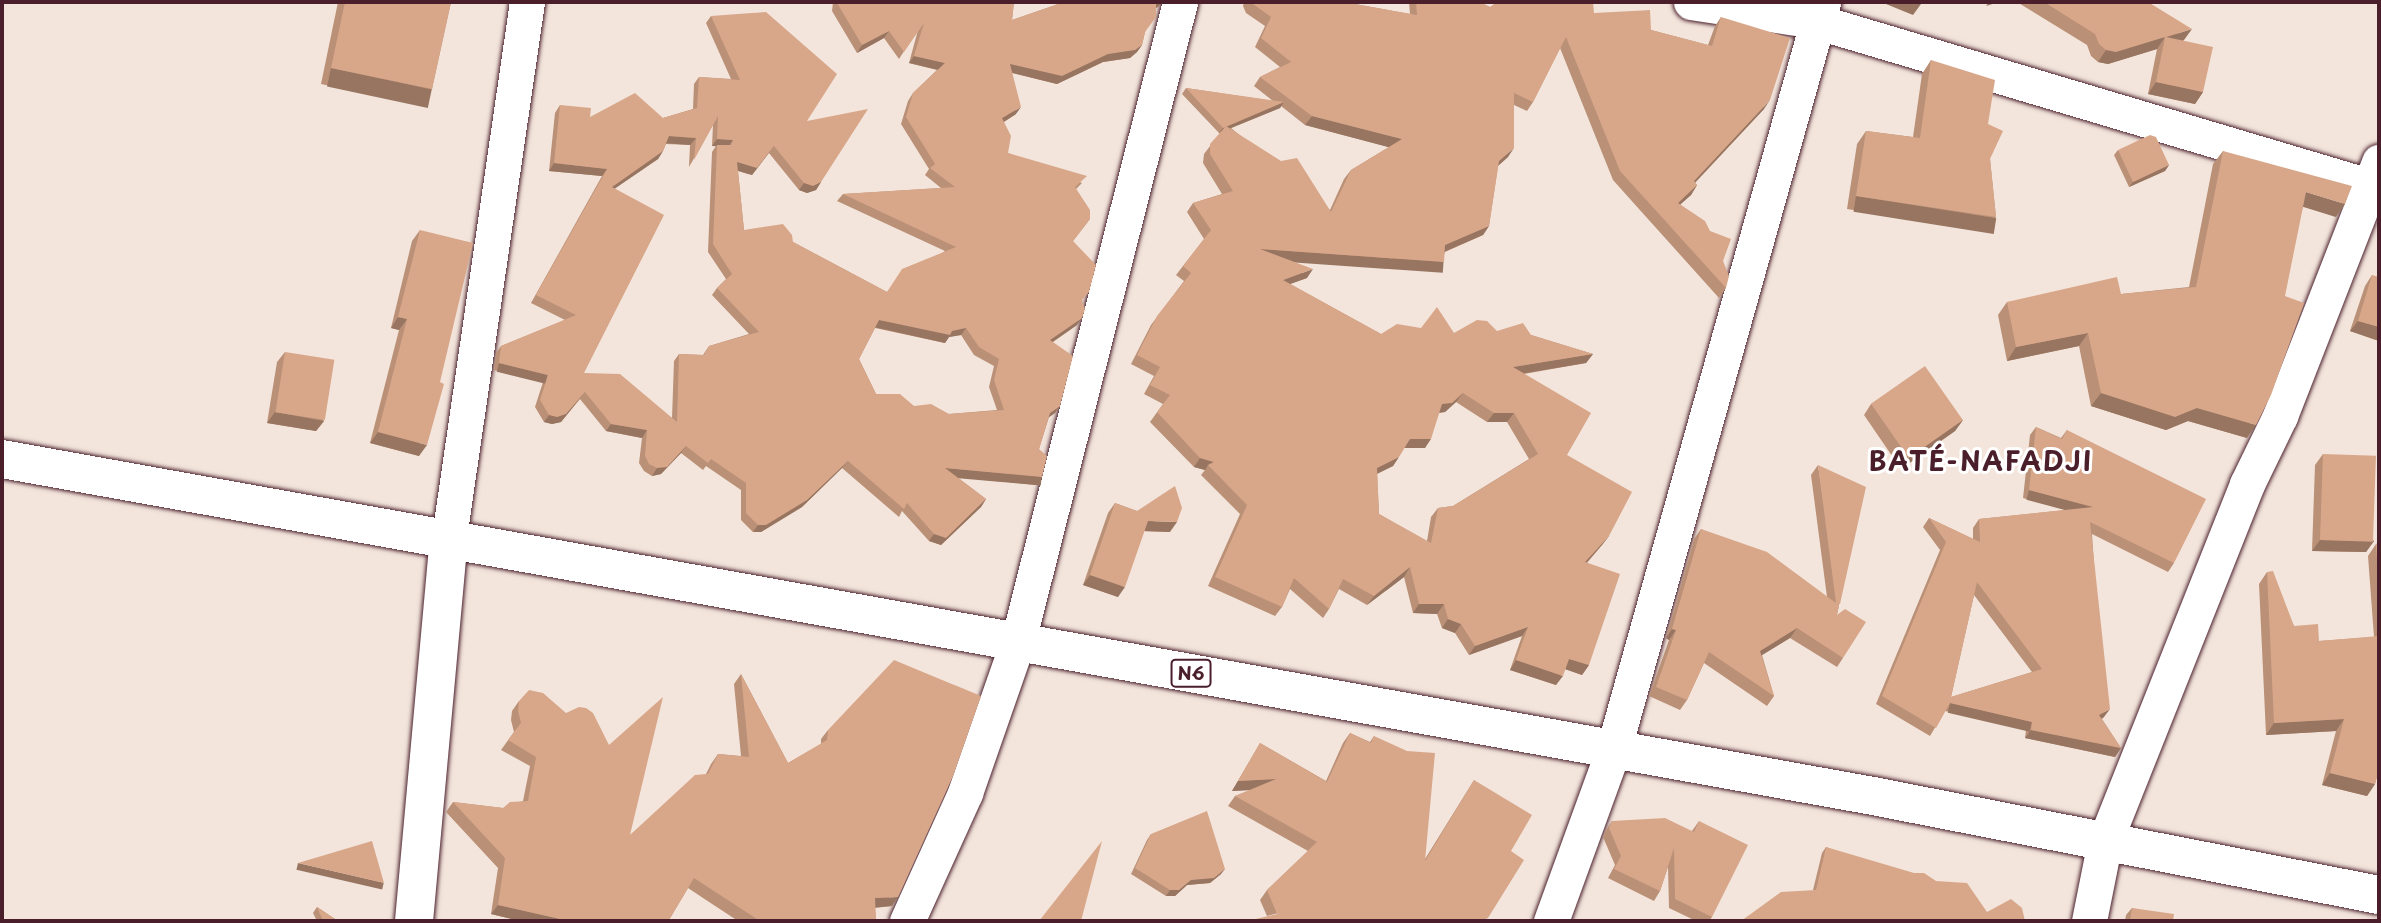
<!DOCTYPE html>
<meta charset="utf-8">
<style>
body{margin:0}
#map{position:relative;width:2381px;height:923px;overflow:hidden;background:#f3e5dc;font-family:"Playpen Sans",sans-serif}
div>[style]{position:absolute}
.roads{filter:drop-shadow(0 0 2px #4a1f2b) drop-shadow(0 0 2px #4a1f2b)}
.street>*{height:35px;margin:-17.5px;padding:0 17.5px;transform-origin:17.5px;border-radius:17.5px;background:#fff}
.secondary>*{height:38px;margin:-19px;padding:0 19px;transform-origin:19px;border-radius:19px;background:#fff}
.highway>*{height:38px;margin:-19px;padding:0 19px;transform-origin:19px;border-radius:19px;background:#fff}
.wall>*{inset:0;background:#ba9077}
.shaded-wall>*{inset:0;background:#977561;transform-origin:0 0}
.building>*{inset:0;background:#d8a78a;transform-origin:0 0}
span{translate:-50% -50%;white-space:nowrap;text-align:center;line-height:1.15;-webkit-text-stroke:6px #fff;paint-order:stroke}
.shield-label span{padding:2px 5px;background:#fff;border:2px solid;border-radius:5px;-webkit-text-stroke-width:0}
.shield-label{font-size:18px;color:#4a1f2b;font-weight:700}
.district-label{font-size:26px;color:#4a1f2b;font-weight:700;letter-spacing:2px}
.frame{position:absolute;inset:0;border:4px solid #4a1f2b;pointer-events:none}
</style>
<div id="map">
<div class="roads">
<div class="street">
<div style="left:1691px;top:2px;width:125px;rotate:8.7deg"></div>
<div style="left:1815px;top:21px;width:588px;rotate:16.59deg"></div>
<div style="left:449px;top:537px;width:541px;rotate:-81.71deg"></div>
<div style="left:907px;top:921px;width:141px;rotate:-65.6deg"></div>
<div style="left:965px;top:793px;width:161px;rotate:-70.8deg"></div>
<div style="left:1018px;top:641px;width:659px;rotate:-75.77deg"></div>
<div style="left:1551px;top:921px;width:181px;rotate:-70deg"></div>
<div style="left:1613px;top:751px;width:778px;rotate:-74.34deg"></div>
<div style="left:2089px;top:921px;width:82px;rotate:-78.7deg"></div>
<div style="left:2105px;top:841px;width:384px;rotate:-68.3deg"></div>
<div style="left:2247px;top:484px;width:76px;rotate:-64.1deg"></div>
<div style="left:2280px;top:416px;width:273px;rotate:-68.7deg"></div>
</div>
<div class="secondary">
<div style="left:414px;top:921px;width:386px;rotate:-84.8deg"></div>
</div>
<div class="highway">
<div style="left:2px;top:459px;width:1906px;rotate:10.21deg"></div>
<div style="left:1878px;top:797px;width:510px;rotate:11.07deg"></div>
</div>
</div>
<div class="wall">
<div style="clip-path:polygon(338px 2px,451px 2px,432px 89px,422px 105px,321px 84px)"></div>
<div style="clip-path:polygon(evenodd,833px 2px,1014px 2px,1012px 20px,1064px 2px,1162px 2px,1158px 7px,1156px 8px,1145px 32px,1142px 45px,1137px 52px,1130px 58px,1103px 62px,1057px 84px,1012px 73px,1016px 114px,1004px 122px,1008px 153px,1082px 183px,1076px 189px,1090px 219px,1073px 241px,1082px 301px,1077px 325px,1053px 342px,1060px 406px,1055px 413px,1049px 417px,1039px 449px,1042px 477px,1037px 485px,957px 477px,986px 499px,981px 507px,941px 545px,929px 541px,902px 511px,899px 517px,842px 468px,802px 507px,761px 532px,753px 532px,741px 520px,741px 490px,706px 466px,703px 470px,681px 453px,661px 474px,652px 476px,644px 471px,639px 463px,642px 438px,606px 431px,580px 399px,561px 422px,552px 424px,544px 422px,535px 407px,543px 382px,494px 370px,496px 353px,501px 346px,565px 320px,531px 303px,602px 176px,549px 171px,555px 113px,560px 105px,590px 117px,663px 118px,693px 109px,694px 84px,699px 77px,731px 79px,706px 23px,711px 16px,807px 121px,821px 182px,816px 190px,807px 193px,799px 190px,769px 153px,752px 175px,738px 171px,744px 230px,793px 242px,887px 292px,945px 251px,837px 201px,843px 194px,941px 188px,925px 175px,929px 169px,901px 124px,908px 101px,913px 93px,937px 70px,909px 63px,918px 30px,899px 59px,884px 38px,857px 53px,832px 11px,833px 2px,713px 125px,712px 146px,716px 146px,712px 152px,708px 252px,726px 279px,717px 288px,712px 295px,749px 334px,709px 346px,703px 355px,679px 354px,674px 361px,672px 418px,584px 373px,615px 188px,658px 159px,663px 151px,666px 144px,690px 145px,689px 167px,713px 125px,833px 2px,875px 328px,945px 343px,949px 337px,961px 335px,974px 355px,994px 366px,989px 387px,997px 410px,949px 414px,914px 406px,876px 394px,859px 359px,875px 328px)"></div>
<div style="clip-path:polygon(evenodd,1244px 2px,1349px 2px,1349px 3px,1410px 14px,1409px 2px,1479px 2px,1490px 7px,1594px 13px,1651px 30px,1708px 45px,1715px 26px,1721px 17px,1764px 109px,1695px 183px,1697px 185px,1691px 195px,1680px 204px,1723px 261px,1726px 288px,1719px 298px,1613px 180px,1560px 48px,1533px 102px,1527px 111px,1514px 105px,1508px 157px,1498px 166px,1489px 226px,1483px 235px,1445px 252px,1437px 271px,1292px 261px,1307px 278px,1290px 284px,1381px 334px,1454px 333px,1497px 331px,1531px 335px,1593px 354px,1586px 363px,1524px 374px,1609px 536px,1602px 545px,1587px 563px,1589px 665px,1582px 675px,1565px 669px,1556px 685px,1510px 670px,1522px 636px,1469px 655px,1455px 633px,1442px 628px,1437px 614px,1413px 613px,1404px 577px,1367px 605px,1339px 589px,1329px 609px,1323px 618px,1290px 589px,1282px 607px,1275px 616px,1208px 586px,1240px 514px,1201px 475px,1205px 470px,1194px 467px,1150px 422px,1163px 404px,1144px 394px,1154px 376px,1131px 364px,1151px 325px,1184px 281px,1176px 275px,1204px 239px,1187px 212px,1193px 203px,1222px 194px,1203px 163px,1204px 154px,1220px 133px,1219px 133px,1182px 94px,1186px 88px,1273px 101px,1254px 86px,1260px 77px,1280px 67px,1255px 47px,1265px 26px,1246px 13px,1243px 6px,1244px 2px,1281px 106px,1305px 125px,1389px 147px,1351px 170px,1344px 179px,1330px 210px,1231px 128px,1280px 108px,1281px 106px,1244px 2px,1456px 402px,1487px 422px,1507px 422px,1529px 459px,1453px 506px,1438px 508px,1431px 517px,1427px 541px,1379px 514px,1377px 473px,1393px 466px,1404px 448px,1425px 448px,1439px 413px,1445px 412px,1456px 402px)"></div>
<div style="clip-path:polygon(2017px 2px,2148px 2px,2184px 40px,2183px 41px,2203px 92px,2195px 104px,2148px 94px,2157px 49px,2108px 64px,2098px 62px,2091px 56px,2087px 45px)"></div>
<div style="clip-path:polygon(1931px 60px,1988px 124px,1990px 159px,1996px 217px,1987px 230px,1847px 209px,1857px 144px,1866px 131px,1913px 137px,1922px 74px)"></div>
<div style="clip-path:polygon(2118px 150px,2169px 165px,2165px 171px,2129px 187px,2114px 155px)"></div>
<div style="clip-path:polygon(2223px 151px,2336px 217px,2303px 206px,2247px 438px,2188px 421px,2166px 430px,2091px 406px,2079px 346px,2007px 361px,1998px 315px,2007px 302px,2121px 294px,2189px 287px,2213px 164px)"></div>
<div style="clip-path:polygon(420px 230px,419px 456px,370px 443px,399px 330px,391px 328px,412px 241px)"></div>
<div style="clip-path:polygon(2372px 275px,2379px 341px,2350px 331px,2365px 286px)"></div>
<div style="clip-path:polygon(285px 352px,324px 421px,316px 431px,267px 423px,277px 362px)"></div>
<div style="clip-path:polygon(1871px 404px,1963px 420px,1955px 431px,1901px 469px,1864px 415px)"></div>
<div style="clip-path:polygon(evenodd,2036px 427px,2061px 438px,2067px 430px,2174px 563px,2168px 572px,2092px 534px,2104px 717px,2102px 719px,2121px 748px,2115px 757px,2025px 738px,2026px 730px,1945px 711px,1930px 736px,1876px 704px,1940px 550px,1923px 527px,1929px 518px,1973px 539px,1973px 528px,1979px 519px,2066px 510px,2023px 498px,2030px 435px,2036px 427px,1974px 595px,2032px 672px,1951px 697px,1974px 595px)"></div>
<div style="clip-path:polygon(2323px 454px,2374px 541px,2366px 552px,2312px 551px,2315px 465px)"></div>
<div style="clip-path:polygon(1818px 465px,1839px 605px,1837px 615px,1843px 658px,1837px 667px,1790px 638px,1762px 655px,1774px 696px,1767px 706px,1704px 663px,1687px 700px,1680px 710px,1649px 696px,1669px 640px,1666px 638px,1694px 539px,1701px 529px,1827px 597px,1811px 475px)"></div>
<div style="clip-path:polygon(1115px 503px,1137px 511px,1170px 532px,1144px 531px,1118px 597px,1083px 585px,1108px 513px)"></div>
<div style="clip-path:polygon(2379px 543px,2379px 769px,2375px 784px,2367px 796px,2322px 785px,2336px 731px,2266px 735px,2259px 584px,2267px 572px,2294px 626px,2319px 641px,2374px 637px,2368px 556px,2376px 544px)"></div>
<div style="clip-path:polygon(741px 674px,788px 763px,821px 744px,821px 739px,828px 730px,892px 906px,875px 908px,876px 921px,738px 921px,688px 888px,669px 920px,669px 921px,520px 921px,491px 914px,498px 868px,446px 812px,453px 802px,503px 808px,523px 801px,530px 766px,501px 750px,514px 732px,511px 720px,512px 711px,519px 701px,630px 835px,706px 774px,711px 764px,718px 754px,741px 756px,734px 684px)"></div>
<div style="clip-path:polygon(1350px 733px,1370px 742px,1374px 736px,1425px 859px,1474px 780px,1511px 851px,1267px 916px,1260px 900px,1267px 890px,1308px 851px,1228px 806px,1235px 796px,1251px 790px,1232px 791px,1260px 743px,1326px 781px,1343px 743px)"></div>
<div style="clip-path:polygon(1612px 821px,1692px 831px,1699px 821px,1712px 917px,1709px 921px,1696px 921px,1669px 908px,1668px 867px,1660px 891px,1654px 901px,1608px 878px,1615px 865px,1603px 837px,1606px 830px)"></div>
<div style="clip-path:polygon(1151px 834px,1221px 874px,1210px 883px,1187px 885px,1175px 896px,1166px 896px,1131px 874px,1147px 840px)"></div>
<div style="clip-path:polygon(1826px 847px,1987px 912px,1813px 890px,1822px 853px)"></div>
<div style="clip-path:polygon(317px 907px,338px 921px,317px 921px,313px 913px)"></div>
<div style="clip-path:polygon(2132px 908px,2173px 921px,2125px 921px,2126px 915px)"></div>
</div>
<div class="shaded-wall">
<div style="clip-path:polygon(1158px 2px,1162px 2px,1158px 7px,1151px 10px,1156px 3px)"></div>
<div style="clip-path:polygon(1881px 2px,1916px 2px,1921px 4px,1913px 15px)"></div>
<div style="clip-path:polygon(1989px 2px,1999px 2px,1986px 6px)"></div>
<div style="clip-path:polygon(2192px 29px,2184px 40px,2163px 47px,2166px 37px)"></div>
<div style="clip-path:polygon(889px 31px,884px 38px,857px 53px,862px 45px)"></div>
<div style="clip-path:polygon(2165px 37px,2157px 49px,2108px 64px,2098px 62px,2106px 50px)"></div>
<div style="clip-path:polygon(1142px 45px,1137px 52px,1130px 58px,1103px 62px,1057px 84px,1005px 71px,1010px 64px,1108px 54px)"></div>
<div style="clip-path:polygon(914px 56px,945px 63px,939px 70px,909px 63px)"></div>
<div style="left:331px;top:68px;width:103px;height:19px;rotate:12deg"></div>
<div style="clip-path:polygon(2156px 82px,2203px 92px,2195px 104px,2148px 94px)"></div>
<div style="clip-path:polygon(1770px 100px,1764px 109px,1687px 191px,1694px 181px)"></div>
<div style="clip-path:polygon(1284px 102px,1280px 108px,1219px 133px,1223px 128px)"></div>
<div style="clip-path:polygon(1021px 107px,1016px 114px,997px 126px,1002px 118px)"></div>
<div style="clip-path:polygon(1312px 116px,1402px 139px,1395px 149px,1305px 125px)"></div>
<div style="clip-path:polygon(669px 136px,696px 138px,690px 145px,664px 143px)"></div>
<div style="clip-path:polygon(717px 139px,733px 140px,728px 147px,712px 146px)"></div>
<div style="clip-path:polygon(774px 146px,752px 175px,732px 169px,737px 162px)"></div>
<div style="clip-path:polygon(1514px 148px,1508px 157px,1493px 170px,1499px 161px)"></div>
<div style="clip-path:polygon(663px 151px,658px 159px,607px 194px,612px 187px)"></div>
<div style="clip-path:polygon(554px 163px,607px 169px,602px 176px,549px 171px)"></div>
<div style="clip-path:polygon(2169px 165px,2165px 171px,2129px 187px,2133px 182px)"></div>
<div style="clip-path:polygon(821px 182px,816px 190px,807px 193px,799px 190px,804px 183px)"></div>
<div style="clip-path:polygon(1697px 185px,1691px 195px,1672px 212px,1678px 203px)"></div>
<div style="clip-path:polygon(2306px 192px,2345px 204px,2336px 217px,2297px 205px)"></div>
<div style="left:1856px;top:196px;width:142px;height:16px;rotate:9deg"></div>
<div style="clip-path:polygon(1489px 226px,1483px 235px,1439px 254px,1445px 245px)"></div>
<div style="left:1260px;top:249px;width:184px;height:11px;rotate:4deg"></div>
<div style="clip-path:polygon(1313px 269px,1307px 278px,1276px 289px,1283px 280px)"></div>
<div style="clip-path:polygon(398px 317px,407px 319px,399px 330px,391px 328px)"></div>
<div style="clip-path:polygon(1082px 318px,1077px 325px,1045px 347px,1050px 340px)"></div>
<div style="clip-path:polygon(879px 320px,966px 328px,961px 335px,949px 337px,945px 343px,874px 327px)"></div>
<div style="clip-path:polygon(2358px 321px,2379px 327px,2379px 341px,2350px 331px)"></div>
<div style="clip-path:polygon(2088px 333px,2079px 346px,2007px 361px,2016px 347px)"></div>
<div style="clip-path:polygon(1593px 354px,1586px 363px,1507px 376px,1513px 367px)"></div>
<div style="left:499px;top:363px;width:50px;height:9px;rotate:14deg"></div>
<div style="clip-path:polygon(585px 392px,561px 422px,552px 424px,544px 422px,549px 415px)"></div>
<div style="clip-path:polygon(1463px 393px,1456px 402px,1445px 412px,1436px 413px,1442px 404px)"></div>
<div style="clip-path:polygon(2101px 393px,2197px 408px,2256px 425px,2247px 438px,2188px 421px,2166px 430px,2091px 406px)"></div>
<div style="clip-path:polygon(1060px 406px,1055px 413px,1045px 420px,1050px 413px)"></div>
<div style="clip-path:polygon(275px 412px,324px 421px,316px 431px,267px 423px)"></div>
<div style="clip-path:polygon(1494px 413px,1514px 413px,1507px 422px,1487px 422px)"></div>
<div style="clip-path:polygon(1963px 420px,1955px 431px,1901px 469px,1908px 458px)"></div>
<div style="clip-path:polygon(611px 424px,647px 430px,642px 438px,606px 431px)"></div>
<div style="clip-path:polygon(378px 432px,427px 445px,419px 456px,370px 443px)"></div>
<div style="clip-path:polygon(1410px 439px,1431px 439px,1425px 448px,1403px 448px)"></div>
<div style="clip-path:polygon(686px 446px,681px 453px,661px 474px,652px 476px,657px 468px)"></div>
<div style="clip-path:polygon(1399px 457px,1393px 466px,1371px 477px,1377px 468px)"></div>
<div style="clip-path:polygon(1200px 458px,1214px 462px,1208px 465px,1205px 470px,1194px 467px)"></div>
<div style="clip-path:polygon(848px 461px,842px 468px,802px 507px,761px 532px,753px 532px,758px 525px)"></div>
<div style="left:945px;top:468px;width:97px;height:9px;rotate:5deg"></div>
<div style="left:2029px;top:490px;width:66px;height:10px;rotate:15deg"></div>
<div style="clip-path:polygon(986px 499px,981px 507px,941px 545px,929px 541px,934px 534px)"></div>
<div style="clip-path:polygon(1148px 521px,1177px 522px,1170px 532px,1141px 531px)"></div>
<div style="clip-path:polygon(1609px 536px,1602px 545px,1579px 571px,1585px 562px)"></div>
<div style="clip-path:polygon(2320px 540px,2374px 541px,2366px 552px,2312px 551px)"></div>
<div style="clip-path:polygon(1410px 567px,1404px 577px,1367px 605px,1374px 596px)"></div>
<div style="clip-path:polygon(1090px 575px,1125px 587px,1118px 597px,1083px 585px)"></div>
<div style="clip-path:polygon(1419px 604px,1444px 604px,1437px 614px,1413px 613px)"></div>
<div style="clip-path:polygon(1448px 619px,1461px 624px,1455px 633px,1442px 628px)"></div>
<div style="clip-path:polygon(1528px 627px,1522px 636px,1469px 655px,1475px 646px)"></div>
<div style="clip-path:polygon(1797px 628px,1790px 638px,1754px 660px,1760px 651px)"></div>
<div style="clip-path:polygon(1672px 629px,1676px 630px,1669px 640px,1666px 638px)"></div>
<div style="clip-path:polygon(1569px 659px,1589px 665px,1582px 675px,1562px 668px)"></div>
<div style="clip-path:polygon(1516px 660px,1563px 676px,1556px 685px,1510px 670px)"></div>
<div style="left:1950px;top:703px;width:84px;height:10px;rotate:13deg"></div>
<div style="clip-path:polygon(2110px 709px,2104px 717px,2093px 723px,2099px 715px)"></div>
<div style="clip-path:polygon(2344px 719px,2336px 731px,2266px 735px,2274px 723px)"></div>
<div style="clip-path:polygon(2031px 730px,2121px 748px,2115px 757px,2025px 738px)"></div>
<div style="clip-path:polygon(2330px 773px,2375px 784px,2367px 796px,2322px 785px)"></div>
<div style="clip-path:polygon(1276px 779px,1269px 789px,1232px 791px,1238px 781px)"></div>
<div style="left:298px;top:863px;width:88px;height:7px;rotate:13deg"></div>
<div style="clip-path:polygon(1225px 869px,1221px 874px,1210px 883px,1187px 885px,1175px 896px,1166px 896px,1170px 890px,1191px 880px)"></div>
<div style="clip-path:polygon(898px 897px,892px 906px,868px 908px,875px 898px)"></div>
<div style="clip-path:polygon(498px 905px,569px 921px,520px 921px,491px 914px)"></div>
</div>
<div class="building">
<div style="clip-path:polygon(345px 2px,451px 2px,432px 89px,331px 68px)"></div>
<div style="clip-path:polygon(evenodd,837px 2px,1014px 2px,1012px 20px,1064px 2px,1158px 2px,1156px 3px,1156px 17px,1145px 32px,1142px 45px,1135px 50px,1108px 54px,1062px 76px,1010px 64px,1021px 107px,1002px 118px,1011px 136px,1008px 153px,1087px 176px,1075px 187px,1090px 210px,1090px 219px,1073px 241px,1096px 265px,1089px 292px,1082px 300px,1085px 309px,1082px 318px,1050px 340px,1073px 356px,1060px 406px,1050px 413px,1039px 449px,1047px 456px,1042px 477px,945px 468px,986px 499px,946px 538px,934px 534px,907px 503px,904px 509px,848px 461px,807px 500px,766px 525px,758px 525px,746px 513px,746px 483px,711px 459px,708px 463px,686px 446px,667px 467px,657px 468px,649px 464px,645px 456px,647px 430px,611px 424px,585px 392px,566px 414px,557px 417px,549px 415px,540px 400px,548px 375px,499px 363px,501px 346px,576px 315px,536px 295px,607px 169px,554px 163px,560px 105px,591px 108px,590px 117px,635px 93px,663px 118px,697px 108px,699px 77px,740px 80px,711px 16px,766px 12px,837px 74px,807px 121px,868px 109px,821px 182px,813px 186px,804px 183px,774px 146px,757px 168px,737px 162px,744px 230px,783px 224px,792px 235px,793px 242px,887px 292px,902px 269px,956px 247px,843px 194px,955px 187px,930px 168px,935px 164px,906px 117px,913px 93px,945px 63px,914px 56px,924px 23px,904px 52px,889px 31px,862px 45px,837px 3px,837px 2px,718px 116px,717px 139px,733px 140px,731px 145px,717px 145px,713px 244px,732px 274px,717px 288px,759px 332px,709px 346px,704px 355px,679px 354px,677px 422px,620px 374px,584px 373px,664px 215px,612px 187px,663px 151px,669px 136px,696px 138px,694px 160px,718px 116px,837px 2px,879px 320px,950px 335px,952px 331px,966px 328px,979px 347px,999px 359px,994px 380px,1004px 410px,949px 414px,931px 404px,914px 406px,900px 394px,876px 394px,859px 359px,879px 320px)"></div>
<div style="clip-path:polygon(evenodd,1252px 2px,1349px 2px,1349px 3px,1417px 15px,1416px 2px,1479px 2px,1490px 7px,1497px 2px,1593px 2px,1594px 13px,1650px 10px,1651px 30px,1712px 46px,1721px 17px,1790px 38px,1770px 100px,1694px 181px,1697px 185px,1678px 203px,1705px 221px,1710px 231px,1731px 239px,1723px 261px,1729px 276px,1726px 288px,1620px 171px,1566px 37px,1533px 102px,1514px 93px,1514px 148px,1499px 161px,1489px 226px,1445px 245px,1444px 262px,1260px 249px,1313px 269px,1283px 280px,1381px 334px,1397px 324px,1421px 328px,1437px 307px,1454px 333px,1477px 320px,1487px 321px,1497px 331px,1523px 323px,1531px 335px,1593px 354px,1513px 367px,1591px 413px,1567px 455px,1632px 492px,1609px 536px,1585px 562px,1620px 574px,1589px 665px,1569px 659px,1563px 676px,1516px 660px,1528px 627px,1475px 646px,1461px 624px,1448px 619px,1444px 604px,1419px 604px,1410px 567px,1374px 596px,1343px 579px,1329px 609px,1294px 578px,1282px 607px,1215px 577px,1247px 505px,1208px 465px,1214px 462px,1200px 458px,1157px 412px,1170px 395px,1150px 385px,1160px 367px,1137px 355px,1157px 316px,1191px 273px,1183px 266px,1211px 230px,1193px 203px,1233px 191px,1210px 154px,1210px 144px,1226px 126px,1281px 161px,1297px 158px,1331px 212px,1351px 170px,1402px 139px,1312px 116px,1260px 77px,1291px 62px,1261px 38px,1271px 17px,1253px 4px,1252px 2px,1463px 393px,1494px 413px,1514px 413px,1538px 454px,1453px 506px,1438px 508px,1431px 543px,1379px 514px,1377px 468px,1399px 457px,1410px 439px,1431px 439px,1442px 404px,1452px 403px,1463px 393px)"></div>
<div style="clip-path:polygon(2044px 2px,2148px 2px,2192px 29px,2166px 37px,2213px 47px,2203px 92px,2156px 82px,2165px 37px,2116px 52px,2106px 50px,2099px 44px,2095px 34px)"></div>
<div style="clip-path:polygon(1931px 60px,1995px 80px,1988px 124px,2003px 131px,1990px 159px,1996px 217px,1856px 196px,1866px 131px,1920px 138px)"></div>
<div style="clip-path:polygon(1186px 88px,1284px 102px,1223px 128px)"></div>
<div style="clip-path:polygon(2150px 135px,2156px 137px,2169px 165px,2133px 182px,2118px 150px)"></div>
<div style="clip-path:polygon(2223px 151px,2352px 186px,2345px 204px,2306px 192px,2285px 296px,2304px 303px,2271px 395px,2256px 425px,2197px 408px,2175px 417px,2101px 393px,2088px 333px,2016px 347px,2007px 302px,2117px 277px,2121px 294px,2196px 287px)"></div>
<div style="clip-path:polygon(420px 230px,473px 243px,440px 382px,444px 384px,427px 445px,378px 432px,407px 319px,398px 317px)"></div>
<div style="clip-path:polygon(2372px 275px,2379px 277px,2379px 327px,2358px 321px)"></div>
<div style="left:285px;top:352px;width:50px;height:61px;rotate:9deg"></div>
<div style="left:1925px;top:366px;width:66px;height:66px;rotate:55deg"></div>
<div style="clip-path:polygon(evenodd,2036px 427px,2062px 439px,2067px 430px,2206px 499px,2174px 563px,2090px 522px,2110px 709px,2099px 715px,2121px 748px,2031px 730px,2032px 722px,1950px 703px,1936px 728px,1882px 696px,1946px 542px,1929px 518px,1980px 542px,1979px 519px,2093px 507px,2029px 490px,2036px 427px,1977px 582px,2042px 669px,1951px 697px,1977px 582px)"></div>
<div style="left:2323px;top:454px;width:53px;height:86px;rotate:2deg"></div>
<div style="clip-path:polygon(1818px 465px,1866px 487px,1840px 604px,1837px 604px,1839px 605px,1837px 615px,1845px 609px,1866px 622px,1843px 658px,1797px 628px,1760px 651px,1774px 696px,1709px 652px,1687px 700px,1656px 687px,1676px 630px,1672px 629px,1701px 529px,1767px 552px,1836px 603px)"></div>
<div style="clip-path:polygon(1175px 486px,1182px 508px,1177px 522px,1148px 521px,1125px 587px,1090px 575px,1115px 503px,1137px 511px)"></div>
<div style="clip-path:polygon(2379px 543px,2379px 589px,2376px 544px)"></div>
<div style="clip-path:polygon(2273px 571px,2294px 626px,2318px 624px,2319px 641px,2379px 636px,2379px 769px,2375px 784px,2330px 773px,2344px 719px,2274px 723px,2267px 572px)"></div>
<div style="clip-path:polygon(894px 660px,981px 696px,953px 776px,898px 897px,875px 898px,876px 921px,760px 921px,694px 878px,669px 920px,669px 921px,569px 921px,498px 905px,505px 858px,453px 802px,503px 808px,510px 802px,528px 801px,536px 757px,508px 740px,521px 723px,518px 711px,519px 701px,529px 690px,543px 693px,566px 713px,579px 707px,586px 708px,593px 713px,609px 745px,663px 697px,630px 835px,695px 775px,708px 774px,718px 754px,749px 757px,741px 674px,788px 763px,827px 740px,828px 730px)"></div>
<div style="clip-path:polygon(1350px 733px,1371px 743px,1374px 736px,1407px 751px,1435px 753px,1425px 861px,1474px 780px,1532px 815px,1511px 851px,1524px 860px,1488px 918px,1481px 921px,1247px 921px,1277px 914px,1267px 890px,1317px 842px,1235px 796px,1276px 779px,1238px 781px,1260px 743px,1327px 782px)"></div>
<div style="clip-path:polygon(1207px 811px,1225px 869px,1214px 878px,1191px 880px,1179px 890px,1170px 890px,1135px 868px,1151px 834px)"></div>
<div style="clip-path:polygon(1665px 818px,1694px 832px,1699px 821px,1748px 845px,1712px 917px,1675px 899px,1674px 848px,1660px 891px,1614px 869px,1621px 856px,1609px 828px,1612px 821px)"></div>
<div style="clip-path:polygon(372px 841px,384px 883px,298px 863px)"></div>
<div style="clip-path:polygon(1102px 841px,1081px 921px,1039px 921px)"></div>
<div style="clip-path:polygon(1826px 847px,1914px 873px,1924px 873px,1936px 881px,1967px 883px,1987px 912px,2011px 899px,2022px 908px,2025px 921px,1741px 921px,1781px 892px,1816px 890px)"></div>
<div style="clip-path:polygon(317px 907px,338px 921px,323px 921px)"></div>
<div style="clip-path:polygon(2132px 908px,2174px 914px,2173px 921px,2130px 921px)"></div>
</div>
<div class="shield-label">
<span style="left:1191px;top:673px">N6</span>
</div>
<div class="district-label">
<span style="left:1981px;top:461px">BATÉ-NAFADJI</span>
</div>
<div class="frame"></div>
</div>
